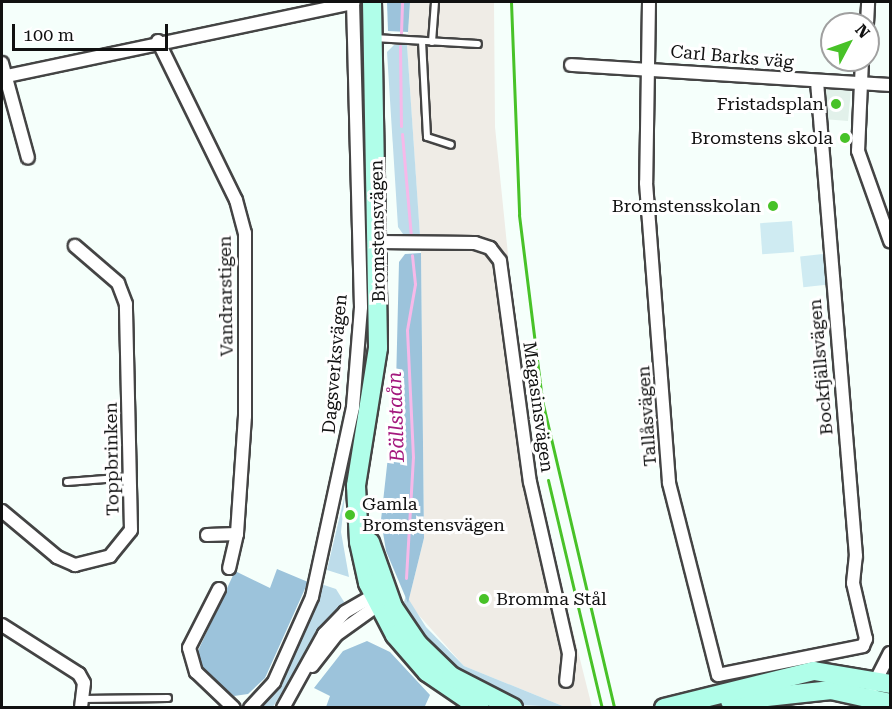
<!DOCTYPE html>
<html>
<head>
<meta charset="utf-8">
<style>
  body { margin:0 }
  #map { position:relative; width:892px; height:709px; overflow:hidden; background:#f5fffb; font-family:"Roboto Serif",serif }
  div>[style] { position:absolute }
  .industrial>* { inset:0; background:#efece6 }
  .green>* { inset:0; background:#bddcea }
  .forest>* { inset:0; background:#9cc3db }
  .pitch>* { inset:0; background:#cfebf2; transform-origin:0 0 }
  .plaza>* { inset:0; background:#e2f1ea }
  .stream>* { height:3px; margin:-1.5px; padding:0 1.5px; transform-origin:1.5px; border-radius:1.5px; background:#f6b9e9 }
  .roads { filter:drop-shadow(2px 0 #444) drop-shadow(-2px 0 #444) drop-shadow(0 2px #444) drop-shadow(0 -2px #444) }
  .lane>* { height:6px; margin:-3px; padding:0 3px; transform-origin:3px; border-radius:3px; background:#fff }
  .street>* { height:12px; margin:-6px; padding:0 6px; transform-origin:6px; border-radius:6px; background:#fff }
  .secondary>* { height:18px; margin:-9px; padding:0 9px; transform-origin:9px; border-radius:9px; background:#b0fee9 }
  .rail>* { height:3px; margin:-1.5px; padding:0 1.5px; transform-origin:1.5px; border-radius:1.5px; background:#48c228 }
  .dots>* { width:16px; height:16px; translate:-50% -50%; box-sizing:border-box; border:3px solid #fff; border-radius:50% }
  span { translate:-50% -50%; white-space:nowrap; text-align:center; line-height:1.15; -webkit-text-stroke:6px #fff; paint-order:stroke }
  .street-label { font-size:18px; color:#111 }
  .poi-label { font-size:18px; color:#111 }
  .right { translate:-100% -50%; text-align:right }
  .left { translate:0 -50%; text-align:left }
  .water-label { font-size:20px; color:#a4197e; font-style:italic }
  .frame { position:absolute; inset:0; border:3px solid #111; pointer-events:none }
  .north { position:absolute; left:820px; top:12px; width:60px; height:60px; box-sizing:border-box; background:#fff; border:2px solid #a0a0a0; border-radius:50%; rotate:49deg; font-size:16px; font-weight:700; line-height:24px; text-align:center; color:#111 }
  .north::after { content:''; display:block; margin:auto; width:21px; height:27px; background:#48c228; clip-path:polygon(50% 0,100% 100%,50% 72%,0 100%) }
  .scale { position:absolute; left:12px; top:24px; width:156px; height:27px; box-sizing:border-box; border:3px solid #111; border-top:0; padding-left:8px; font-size:18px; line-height:21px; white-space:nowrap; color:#111; -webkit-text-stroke:4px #fff; paint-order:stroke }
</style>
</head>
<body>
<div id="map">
  <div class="industrial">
    <i style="clip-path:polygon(410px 2px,494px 2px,495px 127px,523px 402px,537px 488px,592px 707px,565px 707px,464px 666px,408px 603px,424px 538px,421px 253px,407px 45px)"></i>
  </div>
  <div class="green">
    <i style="clip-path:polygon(394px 45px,407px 45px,420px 236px,403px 234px,398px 227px,387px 52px)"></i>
    <i style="clip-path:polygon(345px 494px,341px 532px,349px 577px,327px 570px)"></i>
    <i style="clip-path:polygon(321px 584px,336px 589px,346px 605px,314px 640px,273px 707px,260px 708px,283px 679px)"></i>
    <i style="clip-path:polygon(406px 595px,426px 627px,464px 666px,565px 707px,518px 705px,463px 677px,418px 634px,402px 609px)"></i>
  </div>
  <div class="forest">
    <i style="clip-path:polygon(387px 2px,410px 2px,408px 32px,388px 31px)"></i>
    <i style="clip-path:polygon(421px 253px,424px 538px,408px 603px,386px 551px,381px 520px,396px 384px,399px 262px,405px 254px)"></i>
    <i style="clip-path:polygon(277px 569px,308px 582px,265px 678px,248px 694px,234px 696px,204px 671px,197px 653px,235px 571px,270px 588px)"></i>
    <i style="clip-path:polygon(367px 641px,390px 652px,430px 695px,425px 706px,326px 707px,330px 696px,314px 688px,343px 651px)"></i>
  </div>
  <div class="pitch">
    <i style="left:792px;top:221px;width:31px;height:32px;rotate:86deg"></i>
    <i style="left:823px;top:254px;width:31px;height:23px;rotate:84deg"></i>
  </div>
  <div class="plaza">
    <i style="clip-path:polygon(821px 87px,851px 89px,848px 121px,823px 119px)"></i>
  </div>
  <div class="stream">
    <i style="left:401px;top:33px;width:31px;rotate:-88deg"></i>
    <i style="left:400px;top:46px;width:80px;rotate:89.3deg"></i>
    <i style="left:402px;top:134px;width:102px;rotate:85deg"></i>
    <i style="left:406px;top:578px;width:121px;rotate:-86.7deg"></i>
    <i style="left:413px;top:457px;width:127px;rotate:-92.7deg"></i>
    <i style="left:407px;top:330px;width:47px;rotate:-80.1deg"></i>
    <i style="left:415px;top:284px;width:29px;rotate:-96deg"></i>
  </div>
  <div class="roads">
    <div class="lane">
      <i style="left:374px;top:38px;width:104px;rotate:3.3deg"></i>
      <i style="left:422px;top:41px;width:96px;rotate:87deg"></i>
      <i style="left:427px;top:137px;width:25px;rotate:18deg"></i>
      <i style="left:432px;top:42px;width:40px;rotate:-85.7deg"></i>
      <i style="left:67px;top:482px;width:64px;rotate:-4.5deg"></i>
      <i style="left:82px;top:699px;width:86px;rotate:-0.7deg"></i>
    </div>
    <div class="street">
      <i style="left:649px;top:2px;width:181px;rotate:90.9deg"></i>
      <i style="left:646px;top:183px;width:301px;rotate:85.6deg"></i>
      <i style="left:669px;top:483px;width:198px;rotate:75.7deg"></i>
      <i style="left:718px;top:675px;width:148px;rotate:-11.3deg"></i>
      <i style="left:863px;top:646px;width:8px;rotate:-67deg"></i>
      <i style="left:866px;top:639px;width:57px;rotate:-103.1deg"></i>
      <i style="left:853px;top:583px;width:27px;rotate:-84deg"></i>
      <i style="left:856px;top:556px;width:476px;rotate:-94.7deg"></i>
      <i style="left:867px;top:24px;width:22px;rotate:-87deg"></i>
      <i style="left:158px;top:41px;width:177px;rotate:63.9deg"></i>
      <i style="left:236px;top:200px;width:34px;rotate:75deg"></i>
      <i style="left:245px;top:233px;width:183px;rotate:90deg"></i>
      <i style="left:245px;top:416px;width:118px;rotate:93.9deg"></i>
      <i style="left:237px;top:534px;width:35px;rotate:103deg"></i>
      <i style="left:862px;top:60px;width:91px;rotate:92.5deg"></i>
      <i style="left:858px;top:151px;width:96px;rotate:70.4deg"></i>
      <i style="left:2px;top:63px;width:98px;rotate:74.7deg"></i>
      <i style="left:571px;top:65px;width:320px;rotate:3.6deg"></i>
      <i style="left:2px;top:77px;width:359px;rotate:-11.9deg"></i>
      <i style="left:379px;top:242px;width:96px;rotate:0.6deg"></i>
      <i style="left:475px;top:243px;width:16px;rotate:18deg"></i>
      <i style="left:490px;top:248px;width:16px;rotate:52deg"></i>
      <i style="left:500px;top:261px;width:223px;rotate:82.3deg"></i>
      <i style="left:530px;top:482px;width:176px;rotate:77.2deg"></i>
      <i style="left:569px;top:654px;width:27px;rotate:96deg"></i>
      <i style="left:2px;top:511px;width:72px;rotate:39.9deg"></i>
      <i style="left:57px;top:557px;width:20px;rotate:24deg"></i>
      <i style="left:75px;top:565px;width:36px;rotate:-14deg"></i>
      <i style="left:110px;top:556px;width:33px;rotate:-51deg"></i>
      <i style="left:131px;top:530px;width:226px;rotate:-91.3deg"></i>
      <i style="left:126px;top:304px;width:22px;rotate:-111deg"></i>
      <i style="left:118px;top:283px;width:57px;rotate:-139.3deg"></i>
      <i style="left:207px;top:535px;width:30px;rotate:-2deg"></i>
      <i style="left:219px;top:589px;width:66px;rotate:117deg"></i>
      <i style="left:189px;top:648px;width:25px;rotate:74deg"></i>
      <i style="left:196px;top:672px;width:52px;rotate:43.5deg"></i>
      <i style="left:2px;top:625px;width:91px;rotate:32.5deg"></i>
      <i style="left:79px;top:674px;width:10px;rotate:61deg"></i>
      <i style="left:84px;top:683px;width:25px;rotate:97deg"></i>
      <i style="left:312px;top:666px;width:39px;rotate:-52deg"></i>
      <i style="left:336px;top:635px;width:60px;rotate:-35.5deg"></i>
      <i style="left:873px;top:686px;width:37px;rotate:-63deg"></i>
      <i style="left:250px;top:708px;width:35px;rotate:-47deg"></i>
      <i style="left:274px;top:682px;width:93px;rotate:-65.9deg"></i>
      <i style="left:312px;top:597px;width:194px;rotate:-77.8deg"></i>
      <i style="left:353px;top:407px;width:100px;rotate:-85.4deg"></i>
      <i style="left:361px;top:307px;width:305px;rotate:-91.5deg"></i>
      <i style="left:283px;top:708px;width:85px;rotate:-61deg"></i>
      <i style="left:324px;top:634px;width:30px;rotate:-46deg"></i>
      <i style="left:345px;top:612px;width:39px;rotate:-30deg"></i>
    </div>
    <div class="secondary">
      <i style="left:372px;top:2px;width:346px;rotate:89deg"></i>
      <i style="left:378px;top:348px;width:140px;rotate:99.1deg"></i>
      <i style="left:356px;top:486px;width:56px;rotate:86.9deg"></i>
      <i style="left:359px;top:542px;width:42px;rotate:77.6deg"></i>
      <i style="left:368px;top:583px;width:59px;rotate:62.6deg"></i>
      <i style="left:395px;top:635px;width:49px;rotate:49.1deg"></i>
      <i style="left:427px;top:672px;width:64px;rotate:34.2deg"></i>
      <i style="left:370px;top:542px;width:69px;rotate:70.5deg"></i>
      <i style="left:393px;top:607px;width:45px;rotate:56deg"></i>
      <i style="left:418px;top:644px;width:46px;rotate:44.1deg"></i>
      <i style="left:451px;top:676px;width:70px;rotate:27.3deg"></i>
      <i style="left:730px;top:701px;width:102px;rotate:-6.2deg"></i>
      <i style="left:831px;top:690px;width:60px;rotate:12.4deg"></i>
      <i style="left:664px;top:708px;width:154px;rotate:-13.9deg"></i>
      <i style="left:814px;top:671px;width:77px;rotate:9.7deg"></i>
    </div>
  </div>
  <div class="rail">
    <i style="left:511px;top:2px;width:213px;rotate:87.8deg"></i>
    <i style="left:519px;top:215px;width:186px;rotate:82.9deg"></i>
    <i style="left:542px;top:400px;width:316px;rotate:76.8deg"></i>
    <i style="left:548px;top:480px;width:234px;rotate:76.7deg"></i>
  </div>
  <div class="dots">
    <i style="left:836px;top:104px;background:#48c228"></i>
    <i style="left:845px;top:138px;background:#48c228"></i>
    <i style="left:773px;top:206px;background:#48c228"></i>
    <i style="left:350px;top:515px;background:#48c228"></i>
    <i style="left:484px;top:599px;background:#48c228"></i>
  </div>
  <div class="street-label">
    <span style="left:732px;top:57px;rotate:5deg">Carl Barks väg</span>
    <span style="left:378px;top:231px;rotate:-91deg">Bromstensvägen</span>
    <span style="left:226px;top:296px;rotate:-91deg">Vandrarstigen</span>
    <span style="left:335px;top:364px;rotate:-85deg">Dagsverksvägen</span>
    <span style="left:821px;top:367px;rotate:-95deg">Bockfjällsvägen</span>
    <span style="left:538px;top:407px;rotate:82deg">Magasinsvägen</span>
    <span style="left:647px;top:416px;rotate:-94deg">Tallåsvägen</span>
    <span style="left:112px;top:459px;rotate:-91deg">Toppbrinken</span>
  </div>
  <div class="poi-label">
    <span class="right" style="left:824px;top:104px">Fristadsplan</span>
    <span class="right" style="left:833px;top:138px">Bromstens skola</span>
    <span class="right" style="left:761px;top:206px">Bromstensskolan</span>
    <span class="left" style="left:362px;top:515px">Gamla<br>Bromstensvägen</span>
    <span class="left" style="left:496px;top:599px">Bromma Stål</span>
  </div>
  <div class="water-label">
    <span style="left:396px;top:417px;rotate:-92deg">Bällstaån</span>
  </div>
  <div class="frame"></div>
  <div class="north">N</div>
  <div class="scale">100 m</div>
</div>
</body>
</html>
